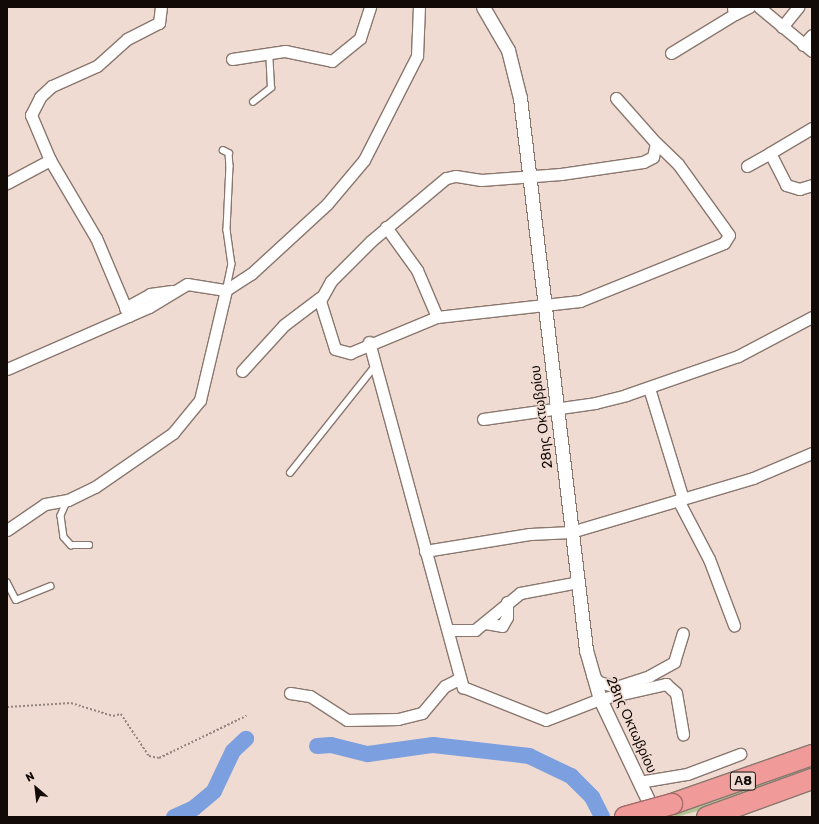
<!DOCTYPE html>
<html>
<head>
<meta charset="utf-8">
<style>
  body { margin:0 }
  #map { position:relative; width:819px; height:824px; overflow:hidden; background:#f0dbd2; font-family:Rubik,sans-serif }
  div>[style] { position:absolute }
  .green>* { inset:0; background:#b5c397 }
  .river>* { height:16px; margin:-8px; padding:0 8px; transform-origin:8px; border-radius:8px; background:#7c9fdf }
  .path>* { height:1.5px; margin-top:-0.75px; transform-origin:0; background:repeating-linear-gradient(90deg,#968680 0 2px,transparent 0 4px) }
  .roads { filter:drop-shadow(1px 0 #89776e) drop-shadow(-1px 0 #89776e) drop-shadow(0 1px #89776e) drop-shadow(0 -1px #89776e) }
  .service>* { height:5.5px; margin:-2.75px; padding:0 2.75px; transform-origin:2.75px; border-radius:2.75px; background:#fff }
  .minor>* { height:11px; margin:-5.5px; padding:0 5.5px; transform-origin:5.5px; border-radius:5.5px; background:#fff }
  .tertiary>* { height:13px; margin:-6.5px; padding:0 6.5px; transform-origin:6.5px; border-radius:6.5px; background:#fff }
  .motorway>* { height:20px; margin:-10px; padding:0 10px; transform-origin:10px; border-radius:10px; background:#f09b99 }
  .bridges { filter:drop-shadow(1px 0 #a26866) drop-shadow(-1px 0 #a26866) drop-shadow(0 1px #a26866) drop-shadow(0 -1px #a26866) }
  .motorway-bridge>* { height:20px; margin:-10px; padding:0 10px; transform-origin:10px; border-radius:10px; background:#f09b99 }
  span { translate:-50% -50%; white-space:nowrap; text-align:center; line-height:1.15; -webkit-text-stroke:3px #f0dbd2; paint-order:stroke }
  .shield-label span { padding:1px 3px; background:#f0dbd2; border:1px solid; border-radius:3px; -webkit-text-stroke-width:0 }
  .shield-label { font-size:13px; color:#110a07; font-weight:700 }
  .street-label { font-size:14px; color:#110a07 }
  .frame { position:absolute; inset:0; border:8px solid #110a07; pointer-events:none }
  .north { position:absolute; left:16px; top:768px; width:40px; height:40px; -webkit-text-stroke:3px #f0dbd2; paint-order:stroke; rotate:332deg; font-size:11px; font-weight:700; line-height:16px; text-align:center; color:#110a07 }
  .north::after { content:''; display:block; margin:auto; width:14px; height:18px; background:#110a07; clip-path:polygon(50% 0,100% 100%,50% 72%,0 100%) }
</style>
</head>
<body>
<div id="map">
  <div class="green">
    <i style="clip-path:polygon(812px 765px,812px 770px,721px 804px,677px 817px,659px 817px)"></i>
  </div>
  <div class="river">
    <i style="left:317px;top:746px;width:14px;rotate:-4deg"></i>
    <i style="left:331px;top:745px;width:38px;rotate:14deg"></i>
    <i style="left:368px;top:754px;width:66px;rotate:-7.9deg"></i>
    <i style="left:433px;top:745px;width:97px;rotate:6.5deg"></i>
    <i style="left:529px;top:756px;width:47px;rotate:25.5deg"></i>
    <i style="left:571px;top:776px;width:30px;rotate:45deg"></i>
    <i style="left:592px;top:797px;width:22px;rotate:63deg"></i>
    <i style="left:174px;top:817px;width:22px;rotate:-24deg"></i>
    <i style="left:194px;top:808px;width:26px;rotate:-40deg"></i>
    <i style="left:214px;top:791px;width:44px;rotate:-64.6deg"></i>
    <i style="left:233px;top:751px;width:18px;rotate:-43deg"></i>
  </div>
  <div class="path">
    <i style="left:7px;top:707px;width:64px;rotate:-3.6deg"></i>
    <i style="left:71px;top:703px;width:44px;rotate:17.2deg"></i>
    <i style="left:113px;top:716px;width:8px;rotate:-14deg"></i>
    <i style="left:121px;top:714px;width:50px;rotate:56.3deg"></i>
    <i style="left:149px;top:756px;width:10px;rotate:11deg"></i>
    <i style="left:159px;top:758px;width:97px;rotate:-25.8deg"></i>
  </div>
  <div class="roads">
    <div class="service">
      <i style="left:253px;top:102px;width:23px;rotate:-38deg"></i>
      <i style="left:271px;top:88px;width:35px;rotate:-93deg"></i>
      <i style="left:223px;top:150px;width:7px;rotate:27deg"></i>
      <i style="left:229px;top:153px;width:13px;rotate:86deg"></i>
      <i style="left:230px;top:166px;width:64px;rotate:92.7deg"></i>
      <i style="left:227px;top:230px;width:34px;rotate:82deg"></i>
      <i style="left:232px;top:264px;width:25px;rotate:102deg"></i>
      <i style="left:290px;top:473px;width:137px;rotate:-51.5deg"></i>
      <i style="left:68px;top:500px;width:17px;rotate:114deg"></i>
      <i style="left:61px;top:516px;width:21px;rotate:82deg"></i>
      <i style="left:64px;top:537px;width:11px;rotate:49deg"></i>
      <i style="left:71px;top:545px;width:18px"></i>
      <i style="left:7px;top:582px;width:20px;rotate:63deg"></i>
      <i style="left:16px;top:600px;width:37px;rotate:-22deg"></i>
    </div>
    <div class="minor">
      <i style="left:759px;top:7px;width:69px;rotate:39.7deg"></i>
      <i style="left:733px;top:9px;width:5px;rotate:68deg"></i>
      <i style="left:735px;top:14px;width:16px;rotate:-27deg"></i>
      <i style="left:782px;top:27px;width:26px;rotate:-51deg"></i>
      <i style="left:803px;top:45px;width:13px;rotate:-48deg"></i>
      <i style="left:671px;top:53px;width:75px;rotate:-31.4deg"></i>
      <i style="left:232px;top:59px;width:54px;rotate:-8.6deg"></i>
      <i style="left:285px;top:51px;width:48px;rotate:12deg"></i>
      <i style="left:332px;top:61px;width:36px;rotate:-39deg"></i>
      <i style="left:360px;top:38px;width:33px;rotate:-72deg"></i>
      <i style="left:616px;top:98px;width:60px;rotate:48.4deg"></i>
      <i style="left:656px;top:143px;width:14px;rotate:102deg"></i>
      <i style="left:653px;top:157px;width:11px;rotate:153deg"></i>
      <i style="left:643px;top:162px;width:83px;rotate:171.7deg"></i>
      <i style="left:561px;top:174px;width:80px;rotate:175.7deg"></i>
      <i style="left:481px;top:180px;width:26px;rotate:-171deg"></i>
      <i style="left:455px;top:176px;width:9px;rotate:167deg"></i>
      <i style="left:446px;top:178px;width:98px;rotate:140deg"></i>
      <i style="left:371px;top:241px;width:57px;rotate:135deg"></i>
      <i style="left:331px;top:281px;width:23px;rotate:119deg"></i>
      <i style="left:320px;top:301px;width:50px;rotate:72.6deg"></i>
      <i style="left:335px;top:349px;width:16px;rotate:15deg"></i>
      <i style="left:350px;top:353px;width:94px;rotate:-22.5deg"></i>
      <i style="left:437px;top:317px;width:144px;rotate:-6.4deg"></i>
      <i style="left:580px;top:301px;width:155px;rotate:-21.9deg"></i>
      <i style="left:724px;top:243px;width:9px;rotate:-58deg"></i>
      <i style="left:729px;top:235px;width:9px;rotate:-126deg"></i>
      <i style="left:724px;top:228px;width:79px;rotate:-125.7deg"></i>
      <i style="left:678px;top:164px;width:30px;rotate:-136deg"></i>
      <i style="left:812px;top:128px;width:49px;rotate:149.2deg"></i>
      <i style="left:770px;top:153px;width:36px;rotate:63deg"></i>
      <i style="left:786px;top:185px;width:14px;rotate:17deg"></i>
      <i style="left:799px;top:189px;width:14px;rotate:-17deg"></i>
      <i style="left:747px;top:166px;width:26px;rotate:-29deg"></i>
      <i style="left:7px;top:183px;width:49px;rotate:-28.1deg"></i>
      <i style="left:386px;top:227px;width:53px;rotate:54.2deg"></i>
      <i style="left:417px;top:270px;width:51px;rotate:66.9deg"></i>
      <i style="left:125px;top:308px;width:29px;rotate:-29deg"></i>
      <i style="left:150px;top:294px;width:22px;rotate:-8deg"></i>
      <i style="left:129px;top:316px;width:85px;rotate:-112.9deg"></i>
      <i style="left:96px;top:238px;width:91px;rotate:-120.5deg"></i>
      <i style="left:50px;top:160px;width:49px;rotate:-112.9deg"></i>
      <i style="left:31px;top:115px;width:20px;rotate:-63deg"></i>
      <i style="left:40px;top:97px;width:16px;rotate:-43deg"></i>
      <i style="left:52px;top:86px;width:49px;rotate:-24deg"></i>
      <i style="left:97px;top:66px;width:40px;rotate:-42deg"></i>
      <i style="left:127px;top:39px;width:36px;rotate:-27deg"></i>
      <i style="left:159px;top:23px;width:16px;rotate:-83deg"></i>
      <i style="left:369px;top:342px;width:358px;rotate:74.8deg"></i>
      <i style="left:463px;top:687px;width:89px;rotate:21.7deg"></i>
      <i style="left:546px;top:720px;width:58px;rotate:-21.3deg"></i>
      <i style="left:600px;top:699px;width:68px;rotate:-12.8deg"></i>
      <i style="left:666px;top:684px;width:13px;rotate:42deg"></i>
      <i style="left:676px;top:693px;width:42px;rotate:80.3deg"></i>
      <i style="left:7px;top:369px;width:155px;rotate:-23.6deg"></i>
      <i style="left:149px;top:307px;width:44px;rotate:-31.2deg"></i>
      <i style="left:187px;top:284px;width:39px;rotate:9deg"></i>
      <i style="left:226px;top:290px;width:30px;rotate:-33deg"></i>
      <i style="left:251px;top:274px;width:103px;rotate:-42.6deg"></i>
      <i style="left:327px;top:204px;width:57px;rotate:-49.9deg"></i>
      <i style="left:364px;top:160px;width:117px;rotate:-63deg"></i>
      <i style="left:417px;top:56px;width:49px;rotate:-87.7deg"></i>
      <i style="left:242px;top:371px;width:62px;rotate:-47.6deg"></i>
      <i style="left:284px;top:325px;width:46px;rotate:-37.1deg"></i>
      <i style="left:649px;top:388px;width:116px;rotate:73deg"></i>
      <i style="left:483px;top:419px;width:113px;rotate:-8.1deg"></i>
      <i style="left:595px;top:403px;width:32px;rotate:-14deg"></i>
      <i style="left:626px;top:395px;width:119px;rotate:-19.2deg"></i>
      <i style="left:738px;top:356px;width:84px;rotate:-27.8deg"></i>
      <i style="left:678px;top:500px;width:67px;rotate:62.3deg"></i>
      <i style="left:709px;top:559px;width:71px;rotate:69.3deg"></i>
      <i style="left:7px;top:530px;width:46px;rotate:-34.4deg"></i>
      <i style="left:45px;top:504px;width:23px;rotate:-10deg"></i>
      <i style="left:68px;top:500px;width:30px;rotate:-26deg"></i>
      <i style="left:95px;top:487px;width:95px;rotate:-34.7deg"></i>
      <i style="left:173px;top:433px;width:43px;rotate:-50.7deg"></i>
      <i style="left:200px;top:400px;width:113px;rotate:-76.7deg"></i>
      <i style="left:425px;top:551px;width:106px;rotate:-9.2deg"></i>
      <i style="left:530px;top:534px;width:41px;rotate:-2.8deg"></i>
      <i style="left:571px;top:532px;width:190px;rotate:-16.5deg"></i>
      <i style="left:753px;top:478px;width:64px;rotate:-23deg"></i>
      <i style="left:485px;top:623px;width:17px;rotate:10deg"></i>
      <i style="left:502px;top:626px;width:10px;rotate:-61deg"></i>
      <i style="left:507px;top:617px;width:15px;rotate:-90deg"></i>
      <i style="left:448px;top:630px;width:27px"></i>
      <i style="left:475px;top:630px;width:58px;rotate:-39.4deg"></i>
      <i style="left:520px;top:593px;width:59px;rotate:-10.7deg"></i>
      <i style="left:592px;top:675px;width:10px;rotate:45deg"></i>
      <i style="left:599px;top:682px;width:18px;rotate:16deg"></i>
      <i style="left:616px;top:687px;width:35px;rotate:-18deg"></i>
      <i style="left:649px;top:676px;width:29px;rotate:-29deg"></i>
      <i style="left:674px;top:662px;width:30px;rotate:-73deg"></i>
      <i style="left:290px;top:693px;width:20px;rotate:9deg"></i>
      <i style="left:310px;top:696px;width:44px;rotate:33deg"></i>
      <i style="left:347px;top:720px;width:51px;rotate:-1.1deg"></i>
      <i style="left:398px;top:719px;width:25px;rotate:-14deg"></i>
      <i style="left:422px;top:713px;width:35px;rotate:-50deg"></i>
      <i style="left:445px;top:686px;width:16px;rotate:-27deg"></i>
      <i style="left:639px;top:782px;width:49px;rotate:-9.5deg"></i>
      <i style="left:687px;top:774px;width:57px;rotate:-20.7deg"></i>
    </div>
    <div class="tertiary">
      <i style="left:483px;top:7px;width:50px;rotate:59.8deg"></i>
      <i style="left:508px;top:50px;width:49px;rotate:76deg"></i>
      <i style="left:520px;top:98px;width:556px;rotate:83.18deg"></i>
      <i style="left:586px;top:650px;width:51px;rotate:74.1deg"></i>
      <i style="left:600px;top:699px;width:128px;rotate:64.6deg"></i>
    </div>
    <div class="motorway">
      <i style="left:672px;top:804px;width:148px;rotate:-19.3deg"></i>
      <i style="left:707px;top:817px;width:112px;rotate:-19.9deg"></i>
    </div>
  </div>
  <div class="bridges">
    <div class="motorway-bridge">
      <i style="left:625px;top:817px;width:49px;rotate:-15.5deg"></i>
    </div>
  </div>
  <div class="shield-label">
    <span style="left:743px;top:781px">Α8</span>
  </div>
  <div class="street-label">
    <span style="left:542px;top:417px;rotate:-97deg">28ης Οκτωβρίου</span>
    <span style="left:631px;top:725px;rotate:66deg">28ης Οκτωβρίου</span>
  </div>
  <div class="frame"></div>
  <div class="north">N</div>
</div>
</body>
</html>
